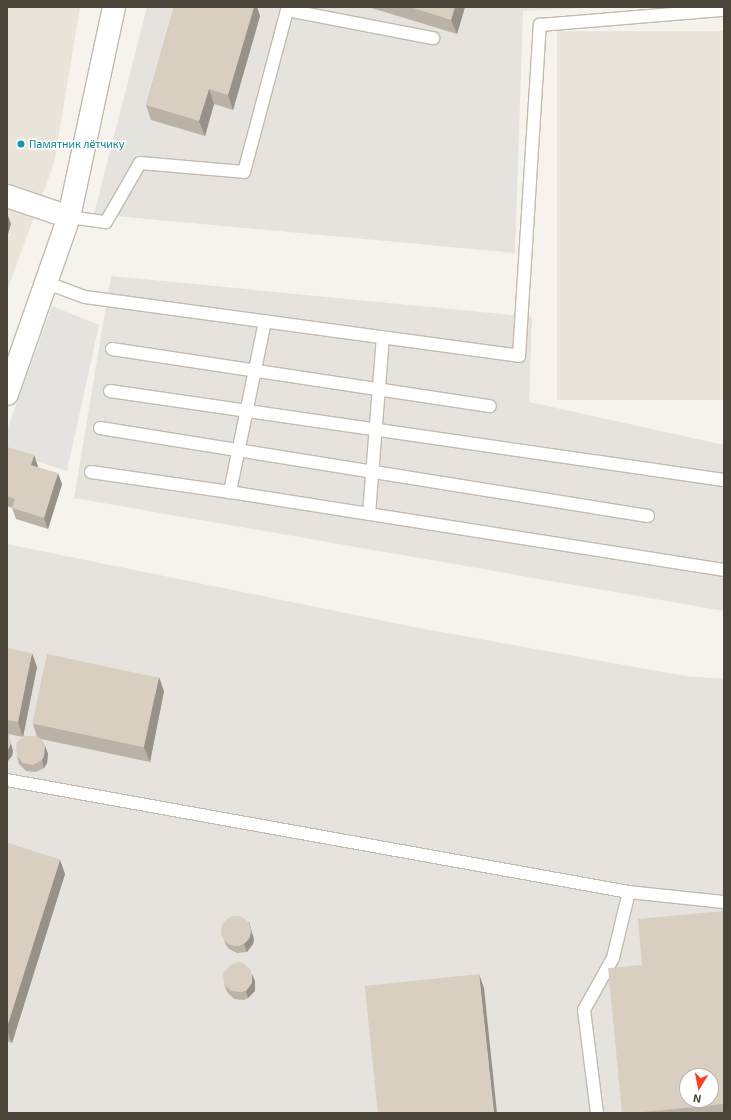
<!DOCTYPE html>
<html>
<head>
<meta charset="utf-8">
<style>
  body { margin:0 }
  #map { position:relative; width:731px; height:1120px; overflow:hidden; background:#f6f3ec; font-family:"Exo 2",sans-serif }
  div>[style] { position:absolute }
  .residential>* { inset:0; background:#eae5da; transform-origin:0 0 }
  .industrial>* { inset:0; background:#e6e2dd }
  .parking>* { inset:0; background:#e5e3e0 }
  .roads { filter:drop-shadow(1px 0 #c2bbae) drop-shadow(-1px 0 #c2bbae) drop-shadow(0 1px #c2bbae) drop-shadow(0 -1px #c2bbae) }
  .service>* { height:12px; margin:-6px; padding:0 6px; transform-origin:6px; border-radius:6px; background:#fff }
  .minor>* { height:22px; margin:-11px; padding:0 11px; transform-origin:11px; border-radius:11px; background:#fff }
  .wall>* { inset:0; background:#bab2a6 }
  .shaded-wall>* { inset:0; background:#979187 }
  .building>* { inset:0; background:#d8cfc1; transform-origin:0 0 }
  .round { border-radius:50% }
  .dots>* { width:11px; height:11px; translate:-50% -50%; box-sizing:border-box; border:2px solid #fff; border-radius:50% }
  span { translate:-50% -50%; white-space:nowrap; text-align:center; line-height:1.15; -webkit-text-stroke:3px #fff; paint-order:stroke }
  .culture-label { font-size:11px; color:#0d838f }
  .left { translate:0 -50%; text-align:left }
  .frame { position:absolute; inset:0; border:8px solid #4b4439; pointer-events:none }
  .north { position:absolute; left:679px; top:1068px; width:40px; height:40px; box-sizing:border-box; background:#fff; border:1px solid #b7b4b0; border-radius:50%; rotate:190deg; font-size:11px; font-weight:700; line-height:16px; text-align:center; color:#4b4439 }
  .north::after { content:''; display:block; margin:auto; width:14px; height:18px; background:#fc3f1d; clip-path:polygon(50% 0,100% 100%,50% 72%,0 100%) }
</style>
</head>
<body>
<div id="map">
  <div class="residential">
    <i style="clip-path:polygon(7px 7px,80px 7px,54px 163px,7px 291px)"></i>
    <i style="clip-path:polygon(511px 7px,604px 7px,523px 11px)"></i>
    <i style="left:724px;top:31px;width:369px;height:167px;rotate:90deg"></i>
  </div>
  <div class="industrial">
    <i style="clip-path:polygon(147px 7px,511px 7px,523px 11px,515px 253px,94px 214px)"></i>
    <i style="clip-path:polygon(111px 276px,532px 317px,529px 402px,724px 445px,724px 611px,74px 498px)"></i>
    <i style="clip-path:polygon(evenodd,7px 544px,419px 628px,685px 676px,724px 679px,724px 1113px,7px 1113px,7px 544px,687px 1076px,711px 1076px,711px 1100px,687px 1100px,687px 1076px)"></i>
  </div>
  <div class="parking">
    <i style="clip-path:polygon(52px 306px,99px 325px,67px 471px,7px 452px,7px 430px)"></i>
  </div>
  <div class="roads">
    <div class="service">
      <i style="left:69px;top:217px;width:37px;rotate:8deg"></i>
      <i style="left:106px;top:222px;width:68px;rotate:-60deg"></i>
      <i style="left:140px;top:163px;width:104px;rotate:4.9deg"></i>
      <i style="left:244px;top:172px;width:168px;rotate:-75.1deg"></i>
      <i style="left:287px;top:10px;width:149px;rotate:10.9deg"></i>
      <i style="left:47px;top:283px;width:40px;rotate:20.2deg"></i>
      <i style="left:85px;top:297px;width:438px;rotate:7.7deg"></i>
      <i style="left:519px;top:356px;width:332px;rotate:-86.4deg"></i>
      <i style="left:540px;top:25px;width:185px;rotate:-4.7deg"></i>
      <i style="left:265px;top:321px;width:175px;rotate:101.6deg"></i>
      <i style="left:230px;top:492px;width:500px;rotate:8.97deg"></i>
      <i style="left:112px;top:349px;width:382px;rotate:8.6deg"></i>
      <i style="left:110px;top:391px;width:620px;rotate:8.25deg"></i>
      <i style="left:100px;top:428px;width:555px;rotate:9.12deg"></i>
      <i style="left:91px;top:472px;width:140px;rotate:8.2deg"></i>
      <i style="left:369px;top:514px;width:177px;rotate:-85.5deg"></i>
      <i style="left:7px;top:780px;width:632px;rotate:10.21deg"></i>
      <i style="left:629px;top:892px;width:96px;rotate:6deg"></i>
      <i style="left:597px;top:1113px;width:104px;rotate:-97.2deg"></i>
      <i style="left:584px;top:1010px;width:60px;rotate:-60.9deg"></i>
      <i style="left:613px;top:958px;width:68px;rotate:-76.4deg"></i>
    </div>
    <div class="minor">
      <i style="left:7px;top:196px;width:65px;rotate:18.7deg"></i>
      <i style="left:7px;top:394px;width:188px;rotate:-70.7deg"></i>
      <i style="left:69px;top:217px;width:215px;rotate:-77.9deg"></i>
    </div>
  </div>
  <div class="wall">
    <i style="clip-path:polygon(174px 7px,257px 7px,260px 16px,233px 110px,214px 104px,205px 136px,151px 120px,146px 105px)"></i>
    <i style="clip-path:polygon(368px 7px,465px 7px,457px 34px)"></i>
    <i style="clip-path:polygon(7px 447px,38px 466px,37px 467px,62px 484px,48px 529px,16px 519px,12px 508px,7px 506px)"></i>
    <i style="clip-path:polygon(7px 648px,37px 667px,23px 737px,8px 734px,13px 751px,12px 756px,7px 762px)"></i>
    <i style="clip-path:polygon(164px 691px,150px 762px,41px 739px,45px 746px,48px 754px,47px 763px,44px 768px,36px 772px,26px 771px,19px 764px,17px 756px,37px 737px,33px 724px)"></i>
    <i style="clip-path:polygon(7px 843px,60px 860px,65px 874px,12px 1043px,7px 1041px)"></i>
    <i style="clip-path:polygon(724px 911px,724px 1113px,622px 1113px,642px 965px)"></i>
    <i style="clip-path:polygon(249px 922px,254px 940px,253px 944px,247px 952px,237px 953px,229px 949px,226px 945px,223px 937px)"></i>
    <i style="clip-path:polygon(255px 981px,255px 991px,248px 998px,244px 1000px,234px 999px,227px 992px,224px 984px)"></i>
  </div>
  <div class="shaded-wall">
    <i style="clip-path:polygon(254px 7px,257px 7px,260px 16px,233px 110px,228px 95px)"></i>
    <i style="clip-path:polygon(455px 7px,465px 7px,457px 34px,451px 20px)"></i>
    <i style="clip-path:polygon(209px 89px,214px 104px,205px 136px,199px 121px)"></i>
    <i style="clip-path:polygon(7px 213px,11px 224px,7px 238px)"></i>
    <i style="clip-path:polygon(34px 455px,38px 466px,35px 476px,31px 465px)"></i>
    <i style="clip-path:polygon(58px 473px,62px 484px,48px 529px,44px 518px)"></i>
    <i style="clip-path:polygon(32px 653px,37px 667px,23px 737px,18px 722px)"></i>
    <i style="clip-path:polygon(159px 677px,164px 691px,150px 762px,144px 747px)"></i>
    <i style="clip-path:polygon(8px 734px,13px 751px,12px 756px,7px 762px)"></i>
    <i style="clip-path:polygon(45px 746px,48px 754px,47px 763px,44px 768px,42px 760px)"></i>
    <i style="clip-path:polygon(60px 860px,65px 874px,12px 1043px,7px 1030px,7px 1027px)"></i>
    <i style="clip-path:polygon(249px 922px,254px 940px,253px 944px,247px 952px,244px 944px)"></i>
    <i style="clip-path:polygon(252px 974px,255px 981px,255px 991px,248px 998px,246px 991px)"></i>
    <i style="clip-path:polygon(479px 974px,484px 988px,497px 1113px,494px 1113px)"></i>
  </div>
  <div class="building">
    <i style="clip-path:polygon(174px 7px,254px 7px,228px 95px,209px 89px,199px 121px,146px 105px)"></i>
    <i style="clip-path:polygon(410px 7px,455px 7px,451px 20px)"></i>
    <i style="clip-path:polygon(7px 447px,34px 455px,31px 465px,58px 473px,44px 518px,12px 508px,15px 499px,7px 496px)"></i>
    <i style="clip-path:polygon(7px 648px,32px 653px,18px 722px,7px 720px)"></i>
    <i style="left:47px;top:654px;width:114px;height:71px;rotate:12deg"></i>
    <i style="clip-path:polygon(7px 733px,8px 734px,11px 743px,9px 748px,7px 751px)"></i>
    <i style="clip-path:polygon(25px 736px,35px 736px,40px 738px,45px 746px,44px 756px,42px 760px,33px 765px,23px 763px,17px 756px,16px 746px,17px 742px)"></i>
    <i style="clip-path:polygon(7px 843px,60px 860px,7px 1027px)"></i>
    <i style="clip-path:polygon(evenodd,724px 911px,724px 1104px,633px 1113px,622px 1113px,608px 968px,642px 965px,638px 919px,724px 911px,687px 1076px,711px 1076px,711px 1100px,687px 1100px,687px 1076px)"></i>
    <i class="round" style="left:221px;top:916px;width:30px;height:30px"></i>
    <i style="clip-path:polygon(238px 962px,243px 963px,250px 969px,252px 974px,252px 983px,246px 991px,241px 992px,231px 991px,224px 984px,223px 974px,229px 966px)"></i>
    <i style="left:479px;top:974px;width:140px;height:115px;rotate:84deg"></i>
  </div>
  <div class="dots">
    <i style="left:21px;top:144px;background:#0f9aa8"></i>
  </div>
  <div class="culture-label">
    <span class="left" style="left:29px;top:144px">Памятник лётчику</span>
  </div>
  <div class="frame"></div>
  <div class="north">N</div>
</div>
</body>
</html>
